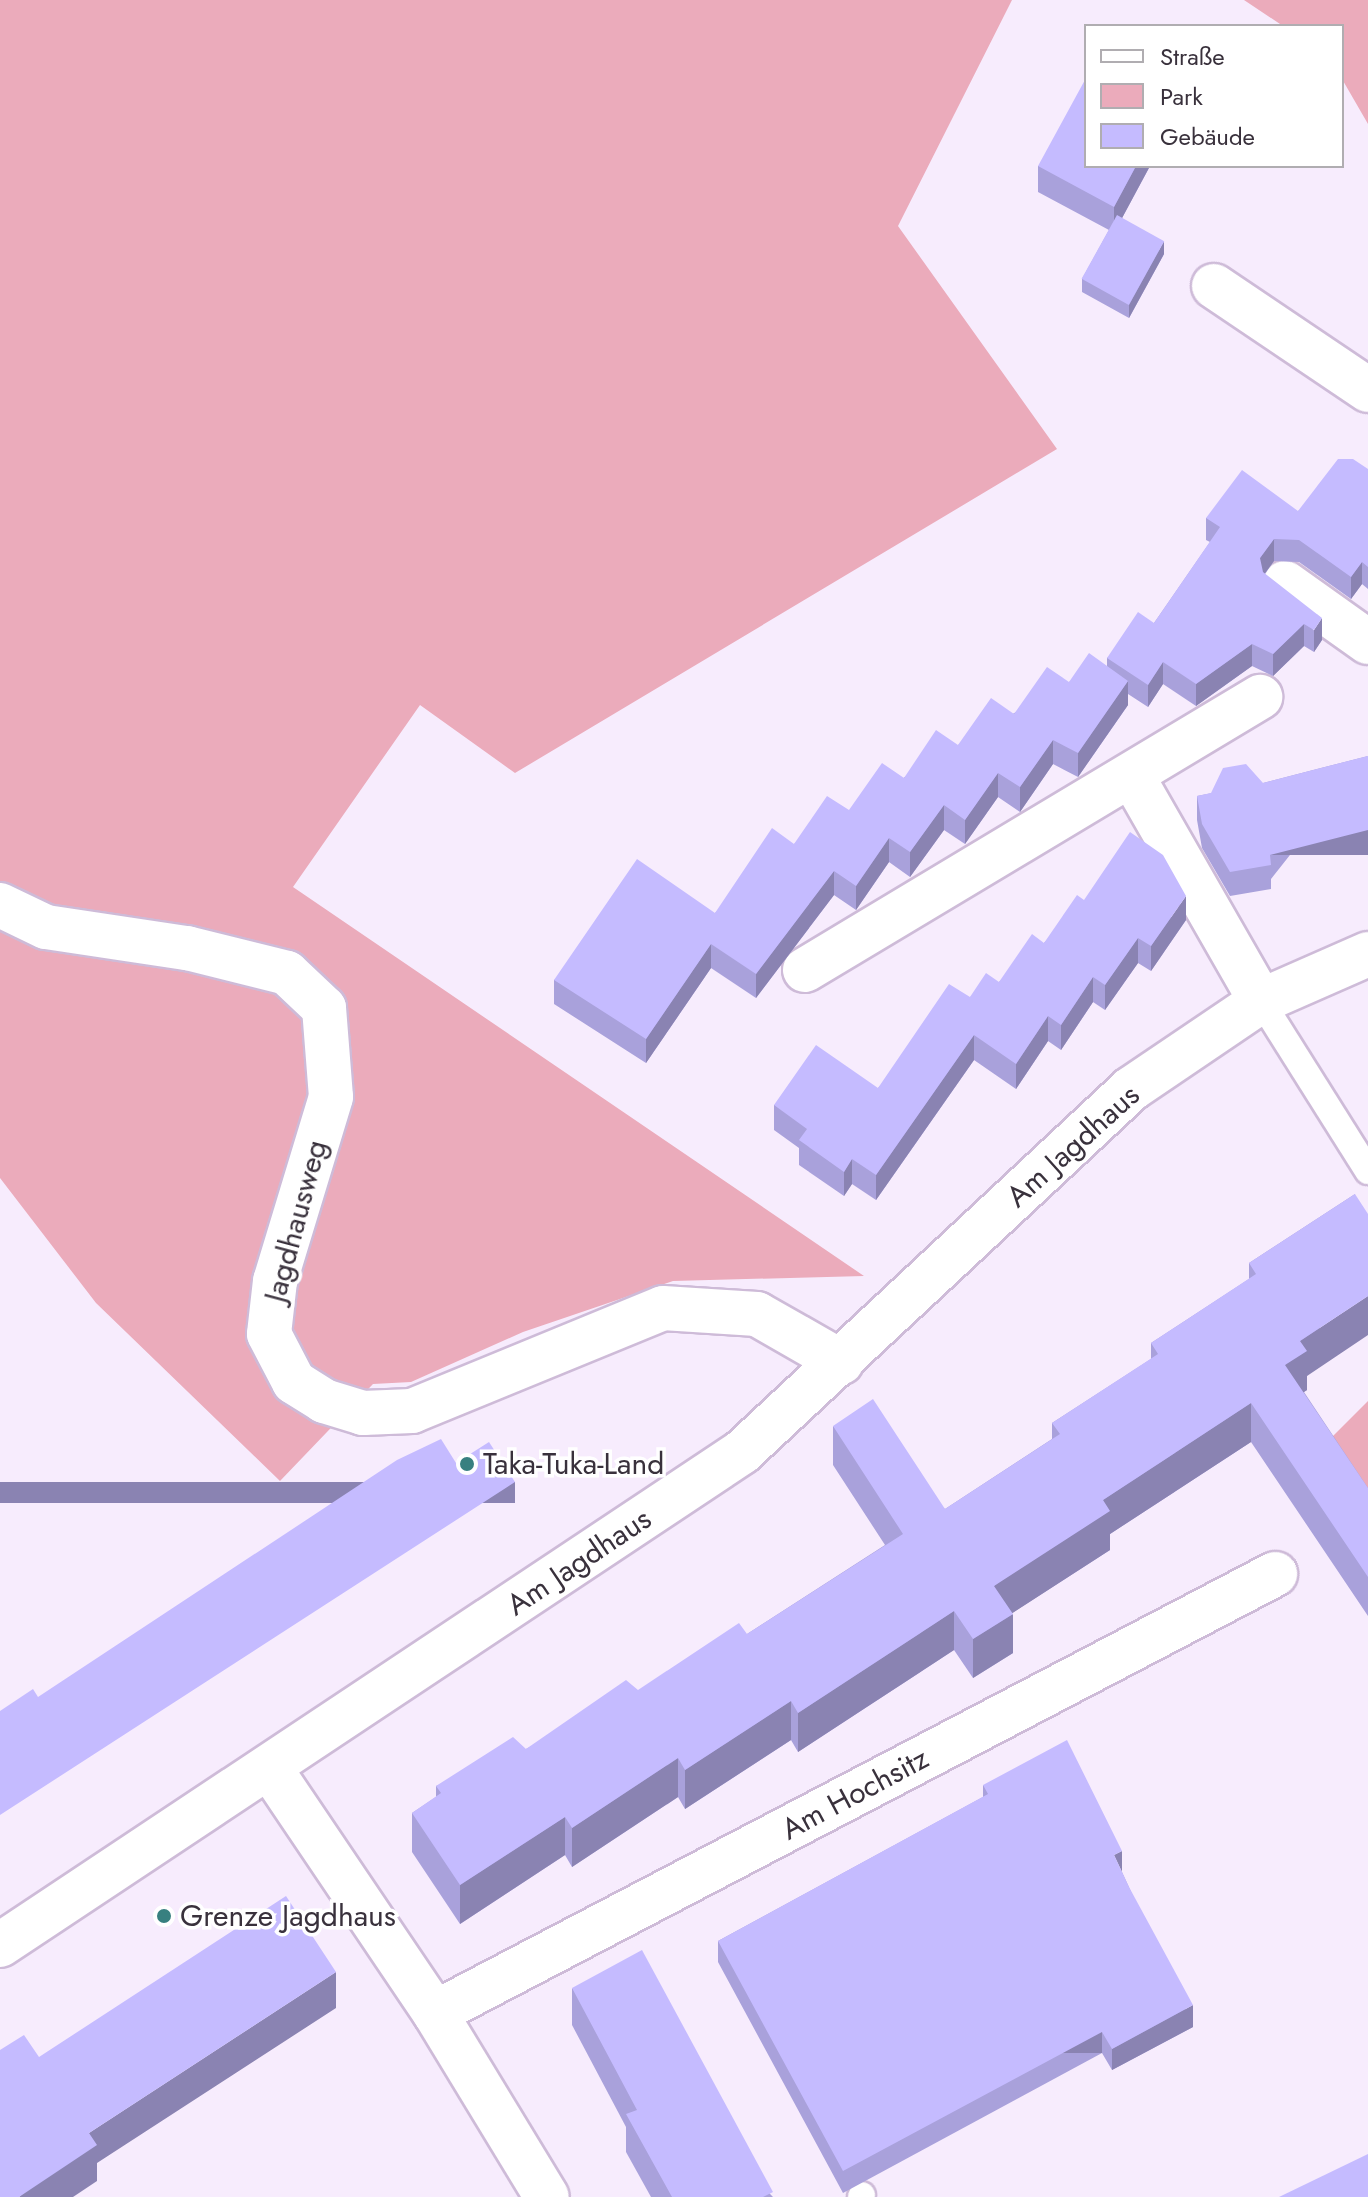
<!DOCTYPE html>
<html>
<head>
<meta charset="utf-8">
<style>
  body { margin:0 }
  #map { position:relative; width:1368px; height:2197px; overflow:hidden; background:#f7ecfd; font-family:Jost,sans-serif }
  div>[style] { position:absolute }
  .green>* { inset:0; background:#ebabbb }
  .roads { filter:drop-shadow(2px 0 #cebbd8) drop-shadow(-2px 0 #cebbd8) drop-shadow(0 2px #cebbd8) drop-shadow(0 -2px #cebbd8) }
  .lane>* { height:26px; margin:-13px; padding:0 13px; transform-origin:13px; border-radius:13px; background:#fff }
  .street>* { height:44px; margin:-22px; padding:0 22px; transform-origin:22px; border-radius:22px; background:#fff }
  .wall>* { inset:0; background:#a9a1db }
  .shaded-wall>* { inset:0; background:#8a83b2; transform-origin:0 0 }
  .building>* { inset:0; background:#c5bbff; transform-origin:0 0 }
  .dots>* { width:22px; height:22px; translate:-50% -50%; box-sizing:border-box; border:4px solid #fff; border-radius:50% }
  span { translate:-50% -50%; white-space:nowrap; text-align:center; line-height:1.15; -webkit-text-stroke:7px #fff; paint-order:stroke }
  .street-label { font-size:30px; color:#39313c }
  .poi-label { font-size:30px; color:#39313c }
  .left { translate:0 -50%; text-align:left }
  .legend { position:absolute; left:1084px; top:24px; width:260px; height:144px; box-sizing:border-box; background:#fff; border:2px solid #b0adb1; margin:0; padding:10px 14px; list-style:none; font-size:24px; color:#39313c }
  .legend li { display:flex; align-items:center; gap:16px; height:40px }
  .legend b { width:40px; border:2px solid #b0adb1 }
</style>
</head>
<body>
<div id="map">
  <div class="green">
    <i style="clip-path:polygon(0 0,1012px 0,898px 226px,1057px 449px,515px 773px,420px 705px,293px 887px,864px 1276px,673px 1281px,523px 1332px,411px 1382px,373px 1384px,280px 1481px,96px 1303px,0 1178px)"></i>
    <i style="clip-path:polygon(1244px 0,1368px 0,1368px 124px,1342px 79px,1342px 26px,1283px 26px)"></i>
    <i style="clip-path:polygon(1368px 1401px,1368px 1528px,1317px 1452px)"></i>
  </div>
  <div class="roads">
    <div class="lane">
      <i style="left:1261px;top:1001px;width:201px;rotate:57.8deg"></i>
      <i style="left:861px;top:2197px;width:2px;rotate:-63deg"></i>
    </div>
    <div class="street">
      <i style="left:1214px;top:286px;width:186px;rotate:34deg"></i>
      <i style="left:1285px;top:583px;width:102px;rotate:35.4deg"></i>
      <i style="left:1132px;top:776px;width:259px;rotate:60.2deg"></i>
      <i style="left:0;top:905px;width:51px;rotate:25.6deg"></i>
      <i style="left:46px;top:927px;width:143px;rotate:8.5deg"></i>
      <i style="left:187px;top:948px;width:103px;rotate:14deg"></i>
      <i style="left:287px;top:973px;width:51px;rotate:43.4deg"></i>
      <i style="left:324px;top:1008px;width:89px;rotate:85.5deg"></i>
      <i style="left:331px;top:1097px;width:192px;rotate:106.9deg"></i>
      <i style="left:275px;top:1281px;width:53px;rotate:96.5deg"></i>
      <i style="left:269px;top:1334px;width:54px;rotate:62.5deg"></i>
      <i style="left:294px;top:1382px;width:36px;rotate:32deg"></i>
      <i style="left:324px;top:1401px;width:41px;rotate:17.1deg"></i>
      <i style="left:363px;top:1413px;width:49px;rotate:-2.3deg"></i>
      <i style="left:412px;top:1411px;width:271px;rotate:-22.3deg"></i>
      <i style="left:663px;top:1308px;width:94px;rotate:3.7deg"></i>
      <i style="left:757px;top:1314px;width:97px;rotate:29.7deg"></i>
      <i style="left:805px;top:970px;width:531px;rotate:-30.96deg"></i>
      <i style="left:271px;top:1770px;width:293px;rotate:56deg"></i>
      <i style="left:435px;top:2013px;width:215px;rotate:58.7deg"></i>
      <i style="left:0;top:1945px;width:891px;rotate:-33.6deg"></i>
      <i style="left:742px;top:1452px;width:532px;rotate:-43.02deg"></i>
      <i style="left:1131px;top:1089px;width:157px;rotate:-34.1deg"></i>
      <i style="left:1261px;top:1001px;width:117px;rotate:-23.7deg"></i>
      <i style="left:435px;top:2013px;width:948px;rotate:-27.59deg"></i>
    </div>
  </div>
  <div class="wall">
    <i style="clip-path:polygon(1038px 166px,1150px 166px,1122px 218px,1164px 254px,1129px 318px,1082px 292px,1082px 279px,1109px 230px,1038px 192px)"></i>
    <i style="clip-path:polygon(1368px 469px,1368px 589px,1362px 584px,1351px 599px,1299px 562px,1274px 561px,1265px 574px,1322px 640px,1314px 652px,1304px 646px,1273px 676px,1252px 666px,1196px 706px,1163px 684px,1148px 707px,1128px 694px,1128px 705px,1078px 777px,1053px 764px,1020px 812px,998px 797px,965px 844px,944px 830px,910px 877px,889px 862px,856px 910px,834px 895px,756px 998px,711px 968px,646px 1063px,554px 1004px,554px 980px,715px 913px,794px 844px,958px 745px,1069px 682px,1107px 666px,1107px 658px,1154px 623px,1210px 542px,1206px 540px,1206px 518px,1298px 511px)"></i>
    <i style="clip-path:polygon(1368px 756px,1271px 879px,1271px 889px,1230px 896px,1202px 848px,1197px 820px,1197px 796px,1263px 783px)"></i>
    <i style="clip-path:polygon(1084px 900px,1186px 920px,1151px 971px,1138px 963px,1105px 1010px,1093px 1002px,1061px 1050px,1048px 1041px,1016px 1089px,974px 1060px,876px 1200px,852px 1184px,844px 1196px,799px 1165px,799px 1148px,774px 1130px,774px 1105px,878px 1088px,970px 997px,999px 982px,1044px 943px)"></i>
    <i style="clip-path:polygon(1355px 1194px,1307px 1376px,1307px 1390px,1304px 1392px,1368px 1488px,1368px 1616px,1251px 1442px,1110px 1534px,1110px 1550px,1012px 1613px,1013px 1653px,973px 1678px,954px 1650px,798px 1752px,791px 1740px,685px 1809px,678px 1797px,572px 1867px,565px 1855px,460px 1924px,412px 1852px,412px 1813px,436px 1797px,436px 1786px,526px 1749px,747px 1634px,885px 1545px,833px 1465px,833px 1426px,945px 1509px,1052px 1439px,1052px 1423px,1151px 1359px,1151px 1343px,1249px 1279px,1249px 1263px)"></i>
    <i style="clip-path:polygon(983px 1785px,1122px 1872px,1193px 2027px,1112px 2070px,1102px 2053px,843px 2193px,718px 1962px,718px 1941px,983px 1797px)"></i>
    <i style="clip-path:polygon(572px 1988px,773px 2197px,651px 2197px,626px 2152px,626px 2127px,572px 2025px)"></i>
  </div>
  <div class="shaded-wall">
    <i style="clip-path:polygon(1136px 166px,1150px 166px,1114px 233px,1114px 207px)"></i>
    <i style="clip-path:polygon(1164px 241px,1164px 254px,1129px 318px,1129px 305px)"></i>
    <i style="clip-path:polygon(1274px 539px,1274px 561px,1260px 580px,1260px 558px)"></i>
    <i style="clip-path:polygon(1362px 562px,1362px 584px,1351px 599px,1351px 577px)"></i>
    <i style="clip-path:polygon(1322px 618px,1322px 640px,1314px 652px,1314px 630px)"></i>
    <i style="clip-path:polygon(1304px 624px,1304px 646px,1273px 676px,1273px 654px)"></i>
    <i style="clip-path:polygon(1252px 644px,1252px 666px,1196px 706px,1196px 684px)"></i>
    <i style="clip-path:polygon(1163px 662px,1163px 684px,1148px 707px,1148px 685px)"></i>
    <i style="clip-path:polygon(1128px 681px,1128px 705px,1078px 777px,1078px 753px)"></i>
    <i style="clip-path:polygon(1053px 740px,1053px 764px,1020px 812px,1020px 787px)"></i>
    <i style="clip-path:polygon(998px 773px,998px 797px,965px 844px,965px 820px)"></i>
    <i style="clip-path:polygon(944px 805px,944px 830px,910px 877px,910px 852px)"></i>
    <i style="left:1368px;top:830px;width:25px;height:101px;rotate:90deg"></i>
    <i style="clip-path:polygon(889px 838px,889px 862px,856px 910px,856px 886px)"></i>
    <i style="clip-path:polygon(834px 871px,834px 895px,756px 998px,756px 974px)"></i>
    <i style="clip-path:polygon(1186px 896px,1186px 920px,1151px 971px,1151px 946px)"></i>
    <i style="clip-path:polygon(1138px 938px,1138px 963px,1105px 1010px,1105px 985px)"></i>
    <i style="clip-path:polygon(711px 944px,711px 968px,646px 1063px,646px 1039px)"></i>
    <i style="clip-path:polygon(1093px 977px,1093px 1002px,1061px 1050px,1061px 1025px)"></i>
    <i style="clip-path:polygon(1048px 1016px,1048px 1041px,1016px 1089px,1016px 1064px)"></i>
    <i style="clip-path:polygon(974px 1035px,974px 1060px,876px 1200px,876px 1175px)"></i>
    <i style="clip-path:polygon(852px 1159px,852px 1184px,844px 1196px,844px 1172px)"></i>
    <i style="clip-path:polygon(1368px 1296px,1368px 1335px,1307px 1376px,1307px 1390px,1285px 1404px,1285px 1365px,1300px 1341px)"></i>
    <i style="clip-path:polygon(1251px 1403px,1251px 1442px,1110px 1534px,1110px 1550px,994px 1625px,994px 1586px,1103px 1500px)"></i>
    <i style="left:515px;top:1482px;width:21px;height:613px;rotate:90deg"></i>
    <i style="clip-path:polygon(954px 1611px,954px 1650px,798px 1752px,798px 1713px)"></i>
    <i style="clip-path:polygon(1013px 1614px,1013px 1653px,973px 1678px,973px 1639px)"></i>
    <i style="clip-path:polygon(791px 1701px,791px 1740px,685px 1809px,685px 1770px)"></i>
    <i style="clip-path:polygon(678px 1758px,678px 1797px,572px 1867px,572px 1828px)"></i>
    <i style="clip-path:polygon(565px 1817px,565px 1855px,460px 1924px,460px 1885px)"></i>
    <i style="clip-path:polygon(1122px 1851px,1122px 1872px,1114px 1855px)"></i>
    <i style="clip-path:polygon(336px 1972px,336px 2008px,97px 2163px,97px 2181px,73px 2197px,19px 2197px,89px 2133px)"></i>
    <i style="clip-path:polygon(1193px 2005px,1193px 2027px,1112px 2070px,1112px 2049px)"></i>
    <i style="left:1102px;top:2032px;width:21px;height:294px;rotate:90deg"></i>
  </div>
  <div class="building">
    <i style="clip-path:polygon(1086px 78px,1086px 166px,1136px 166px,1114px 207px,1038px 166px)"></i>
    <i style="left:1117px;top:215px;width:54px;height:73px;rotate:29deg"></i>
    <i style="clip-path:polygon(1338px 459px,1353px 459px,1368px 469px,1368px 567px,1362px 562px,1351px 577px,1299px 540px,1274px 539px,1260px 558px,1263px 572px,1322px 618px,1314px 630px,1304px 624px,1273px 654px,1252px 644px,1196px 684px,1163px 662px,1148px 685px,1107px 658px,1138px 612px,1154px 623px,1220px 527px,1206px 518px,1242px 470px,1298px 511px)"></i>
    <i style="clip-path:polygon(1089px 653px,1128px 681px,1078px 753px,1053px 740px,1020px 787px,998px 773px,965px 820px,944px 805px,910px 852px,889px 838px,856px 886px,834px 871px,756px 974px,711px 944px,646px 1039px,554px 980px,637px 859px,715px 913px,772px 828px,794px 844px,827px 796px,849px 810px,882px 763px,904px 778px,936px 730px,958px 745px,991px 698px,1014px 714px,1047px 667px,1069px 682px)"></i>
    <i style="clip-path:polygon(1368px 756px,1368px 830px,1270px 855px,1271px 865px,1230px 872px,1202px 824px,1197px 796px,1211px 793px,1223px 768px,1246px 764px,1263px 783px)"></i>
    <i style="clip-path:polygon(1130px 832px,1163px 855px,1186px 896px,1151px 946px,1138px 938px,1105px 985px,1093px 977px,1061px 1025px,1048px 1016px,1016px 1064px,974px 1035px,876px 1175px,852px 1159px,844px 1172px,799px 1140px,807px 1129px,774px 1105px,816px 1045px,878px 1088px,949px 984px,970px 997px,986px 973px,999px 982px,1032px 934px,1044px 943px,1077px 895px,1084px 900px)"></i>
    <i style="clip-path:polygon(1355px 1194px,1368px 1214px,1368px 1296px,1300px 1341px,1307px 1351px,1285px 1365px,1368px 1488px,1368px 1577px,1251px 1403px,1103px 1500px,1110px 1511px,994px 1586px,1013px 1614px,973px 1639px,954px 1611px,798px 1713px,791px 1701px,685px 1770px,678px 1758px,572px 1828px,565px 1817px,460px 1885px,412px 1813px,441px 1793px,436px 1786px,513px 1737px,526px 1749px,626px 1680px,638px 1690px,739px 1623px,747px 1634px,903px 1534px,833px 1426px,873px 1399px,945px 1509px,1060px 1434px,1052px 1423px,1158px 1354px,1151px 1343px,1256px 1274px,1249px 1263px)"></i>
    <i style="clip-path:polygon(441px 1439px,456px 1463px,489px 1442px,515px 1482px,0 1815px,0 1711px,33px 1689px,38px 1697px,397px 1460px)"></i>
    <i style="clip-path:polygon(1067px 1740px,1122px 1851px,1114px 1855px,1129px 1887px,1193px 2005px,1112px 2049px,1102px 2032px,843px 2171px,718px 1941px,988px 1794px,983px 1785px)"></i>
    <i style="clip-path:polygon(286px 1896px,336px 1972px,89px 2133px,97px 2145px,19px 2197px,0 2197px,0 2050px,24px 2035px,39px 2057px)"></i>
    <i style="clip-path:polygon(642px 1950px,773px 2192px,763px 2197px,672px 2197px,626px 2114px,637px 2110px,572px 1988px)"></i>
    <i style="clip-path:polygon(1368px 2154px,1368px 2197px,1279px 2197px)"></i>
  </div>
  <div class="dots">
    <i style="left:467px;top:1464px;background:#388080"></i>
    <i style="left:164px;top:1916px;background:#388080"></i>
  </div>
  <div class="street-label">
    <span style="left:1073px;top:1146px;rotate:-42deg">Am Jagdhaus</span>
    <span style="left:296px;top:1221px;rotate:-75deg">Jagdhausweg</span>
    <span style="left:579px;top:1562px;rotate:-34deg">Am Jagdhaus</span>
    <span style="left:855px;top:1794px;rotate:-28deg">Am Hochsitz</span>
  </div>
  <div class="poi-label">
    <span class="left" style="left:483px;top:1464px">Taka-Tuka-Land</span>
    <span class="left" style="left:180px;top:1916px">Grenze Jagdhaus</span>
  </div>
  <ul class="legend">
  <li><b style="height:10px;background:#fff"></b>Straße</li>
  <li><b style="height:22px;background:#ebabbb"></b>Park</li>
  <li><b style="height:22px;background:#c5bbff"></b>Gebäude</li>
  </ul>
</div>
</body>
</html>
